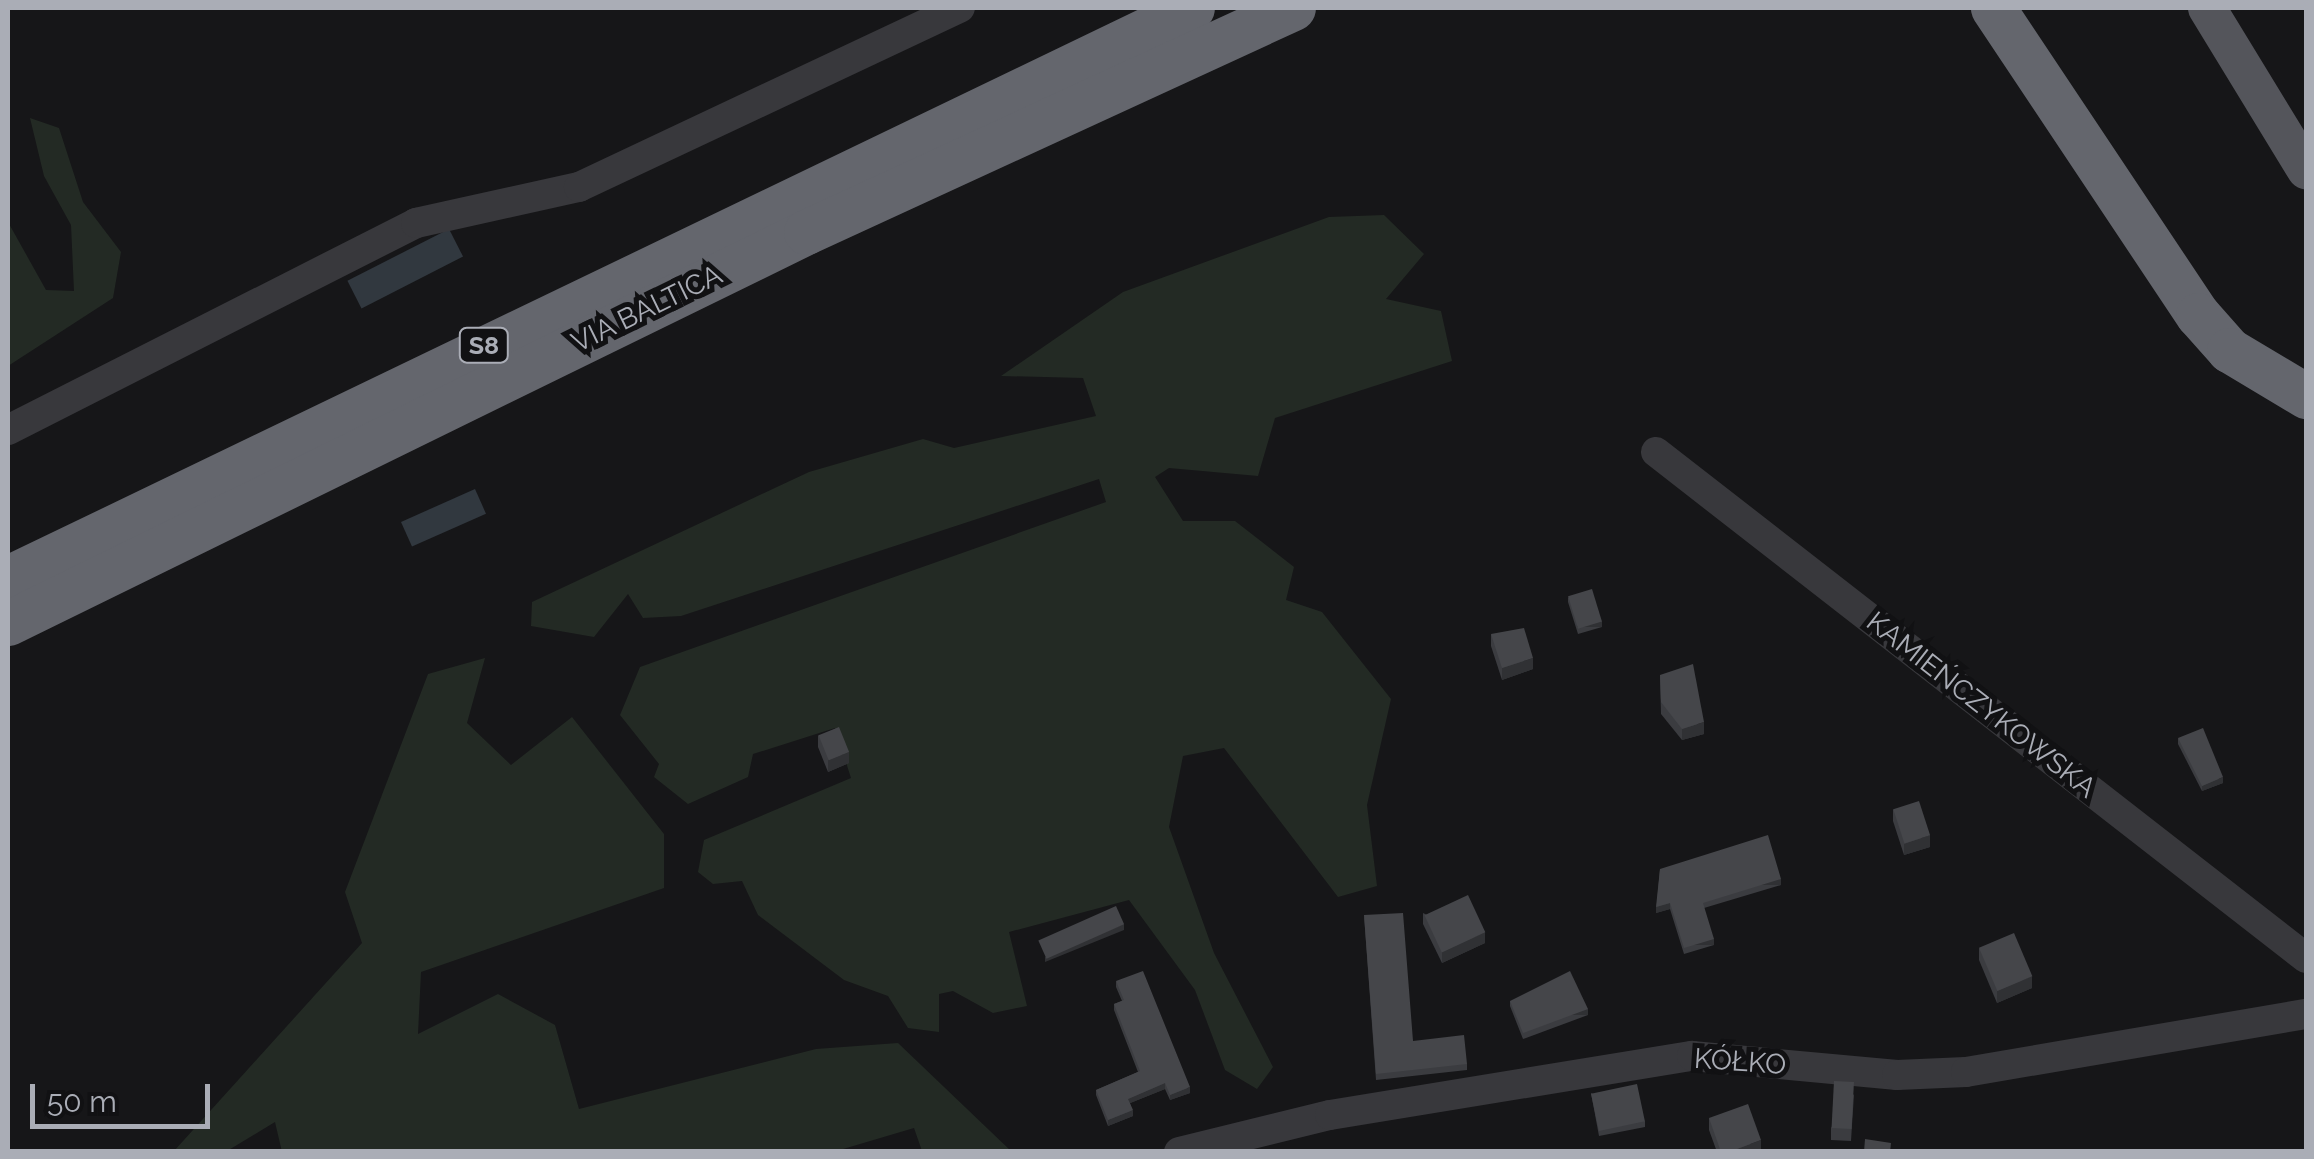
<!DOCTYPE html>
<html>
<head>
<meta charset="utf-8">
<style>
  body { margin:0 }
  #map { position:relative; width:2314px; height:1159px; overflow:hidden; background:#161618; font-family:Raleway,sans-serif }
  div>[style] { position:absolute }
  .green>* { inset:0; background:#232a24 }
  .water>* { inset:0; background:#31383f; transform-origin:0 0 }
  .minor>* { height:30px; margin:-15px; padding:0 15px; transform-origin:15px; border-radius:15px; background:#38383c }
  .major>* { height:38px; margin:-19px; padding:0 19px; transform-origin:19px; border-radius:19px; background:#54555b }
  .highway>* { height:45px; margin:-22.5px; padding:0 22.5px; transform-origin:22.5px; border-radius:22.5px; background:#64666d }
  .wall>* { inset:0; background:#3b3c40 }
  .shaded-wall>* { inset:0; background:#303134; transform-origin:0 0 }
  .building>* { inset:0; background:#45464a; transform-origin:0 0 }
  span { translate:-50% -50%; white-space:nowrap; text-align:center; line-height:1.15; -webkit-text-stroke:10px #111113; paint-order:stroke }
  .shield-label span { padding:2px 8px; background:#111113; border:2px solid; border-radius:8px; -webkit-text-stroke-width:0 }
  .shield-label { font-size:25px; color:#aaadb6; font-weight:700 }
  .street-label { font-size:28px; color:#aaadb6 }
  .frame { position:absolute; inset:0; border:10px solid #aaadb6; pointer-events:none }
  .scale { position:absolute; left:30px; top:1084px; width:180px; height:45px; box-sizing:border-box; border:5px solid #aaadb6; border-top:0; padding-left:12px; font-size:30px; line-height:35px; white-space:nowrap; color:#aaadb6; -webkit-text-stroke:8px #111113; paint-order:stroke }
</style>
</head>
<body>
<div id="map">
  <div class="green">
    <i style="clip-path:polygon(30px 118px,59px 128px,83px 202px,121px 252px,113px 298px,8px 366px,8px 222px,46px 290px,74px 291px,71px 225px,44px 176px)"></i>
    <i style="clip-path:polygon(1384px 215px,1424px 254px,1386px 299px,1441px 311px,1452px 361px,1275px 418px,1258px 476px,1169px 468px,1155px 477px,1183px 521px,1235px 521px,1294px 567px,1286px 600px,1322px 612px,1391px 699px,1367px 805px,1377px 886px,1338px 897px,1224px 748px,1183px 756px,1169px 827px,1214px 953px,1273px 1067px,1257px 1089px,1225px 1070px,1195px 990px,1129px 900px,1009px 932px,1027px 1006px,993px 1013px,953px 991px,939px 994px,939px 1032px,908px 1028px,888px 996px,844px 980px,758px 915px,742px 881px,713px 884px,698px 872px,704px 840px,851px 778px,835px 728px,753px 754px,748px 777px,688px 804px,654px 777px,659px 764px,620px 715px,640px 667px,1106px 502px,1099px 479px,681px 616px,643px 618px,628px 594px,594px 637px,531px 626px,532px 602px,809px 472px,923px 439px,954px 448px,1096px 416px,1083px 378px,1001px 376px,1123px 292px,1329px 217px)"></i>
    <i style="clip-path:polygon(485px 658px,467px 723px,511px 765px,572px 717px,664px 834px,664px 888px,421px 972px,418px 1034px,498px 994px,555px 1025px,579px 1109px,816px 1049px,898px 1043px,1011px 1151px,922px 1151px,914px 1128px,833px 1152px,282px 1152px,275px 1122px,227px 1151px,174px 1151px,362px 943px,345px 892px,428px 674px)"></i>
  </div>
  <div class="water">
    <i style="left:449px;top:229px;width:31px;height:114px;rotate:63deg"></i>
    <i style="left:475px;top:489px;width:27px;height:81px;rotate:66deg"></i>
  </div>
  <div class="minor">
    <i style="left:8px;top:430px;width:458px;rotate:-26.9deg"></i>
    <i style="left:416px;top:223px;width:167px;rotate:-12.5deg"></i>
    <i style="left:579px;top:187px;width:421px;rotate:-25.2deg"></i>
    <i style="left:1656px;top:452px;width:824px;rotate:37.9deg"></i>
    <i style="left:1179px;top:1152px;width:155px;rotate:-13.8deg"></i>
    <i style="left:1330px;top:1115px;width:367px;rotate:-9.3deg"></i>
    <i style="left:1692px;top:1056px;width:206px;rotate:5.3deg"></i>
    <i style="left:1897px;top:1075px;width:69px;rotate:-2.5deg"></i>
    <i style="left:1966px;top:1072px;width:345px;rotate:-9.7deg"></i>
  </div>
  <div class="major">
    <i style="left:2207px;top:8px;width:190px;rotate:58.6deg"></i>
  </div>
  <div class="highway">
    <i style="left:1993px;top:8px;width:369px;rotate:56.3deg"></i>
    <i style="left:2198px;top:315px;width:47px;rotate:48.5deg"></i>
    <i style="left:2229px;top:350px;width:90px;rotate:30.9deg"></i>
    <i style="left:8px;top:578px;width:1314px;rotate:-25.71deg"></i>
    <i style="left:8px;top:623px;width:889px;rotate:-26.1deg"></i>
    <i style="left:806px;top:232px;width:536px;rotate:-24.7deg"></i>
  </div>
  <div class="wall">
    <i style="clip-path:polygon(1568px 597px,1602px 627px,1578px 634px,1568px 602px)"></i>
    <i style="clip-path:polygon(1491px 634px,1533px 669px,1502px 680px,1491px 646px)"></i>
    <i style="clip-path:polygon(1660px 675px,1704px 734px,1682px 740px,1661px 714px)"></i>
    <i style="clip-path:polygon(818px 735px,849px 763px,828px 772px,818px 747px)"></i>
    <i style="clip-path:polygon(2178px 738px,2223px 783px,2202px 791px,2178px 744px)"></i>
    <i style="clip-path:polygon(1893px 809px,1930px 847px,1904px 855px,1893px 821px)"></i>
    <i style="clip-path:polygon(1660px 869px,1781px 885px,1704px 908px,1714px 945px,1684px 954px,1670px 909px,1656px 913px)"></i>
    <i style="clip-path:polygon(1423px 913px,1485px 943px,1442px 963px,1423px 924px)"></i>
    <i style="clip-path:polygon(1364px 915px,1413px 1041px,1467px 1064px,1467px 1070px,1376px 1080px)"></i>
    <i style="clip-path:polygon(1979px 948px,2032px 988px,1997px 1003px,1979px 960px)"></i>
    <i style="clip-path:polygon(1116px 981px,1190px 1093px,1170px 1100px,1165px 1089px,1130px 1103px,1133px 1116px,1108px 1126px,1096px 1095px,1096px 1090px,1138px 1072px,1114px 1010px,1114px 1004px,1122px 1001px,1116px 987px)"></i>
    <i style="clip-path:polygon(1510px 1001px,1588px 1015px,1523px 1039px,1510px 1006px)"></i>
    <i style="clip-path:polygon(1591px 1093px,1645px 1121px,1645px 1127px,1599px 1136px)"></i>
    <i style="clip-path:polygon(1854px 1094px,1851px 1141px,1831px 1140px,1831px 1128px)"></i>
    <i style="clip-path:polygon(1709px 1118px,1761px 1151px,1717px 1152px,1709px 1130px)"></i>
  </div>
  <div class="shaded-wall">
    <i style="left:1602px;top:621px;width:6px;height:25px;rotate:90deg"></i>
    <i style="clip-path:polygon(1533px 658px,1533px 669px,1502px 680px,1502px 668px)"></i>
    <i style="clip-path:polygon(1704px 722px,1704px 734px,1682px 740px,1682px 729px)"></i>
    <i style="clip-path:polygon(849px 752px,849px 763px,828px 772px,828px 760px)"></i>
    <i style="clip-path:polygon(2223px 777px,2223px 783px,2202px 791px,2202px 786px)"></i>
    <i style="clip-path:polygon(1930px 835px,1930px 847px,1904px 855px,1904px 844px)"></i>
    <i style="left:1781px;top:879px;width:6px;height:82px;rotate:90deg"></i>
    <i style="clip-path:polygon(1670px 903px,1670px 909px,1656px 913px,1656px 907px)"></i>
    <i style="clip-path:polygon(1124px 924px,1124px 930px,1045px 962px,1045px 957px)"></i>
    <i style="clip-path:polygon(1485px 932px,1485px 943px,1442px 963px,1442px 952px)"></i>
    <i style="left:1714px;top:939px;width:6px;height:31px;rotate:90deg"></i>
    <i style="clip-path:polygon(2032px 976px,2032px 988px,1997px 1003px,1997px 991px)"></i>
    <i style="left:1588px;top:1009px;width:6px;height:69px;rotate:90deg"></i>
    <i style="clip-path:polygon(1165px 1083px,1165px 1089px,1128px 1104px,1128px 1099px)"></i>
    <i style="clip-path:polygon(1190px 1087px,1190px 1093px,1170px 1100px,1170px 1095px)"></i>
    <i style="clip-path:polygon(1133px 1110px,1133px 1116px,1108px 1126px,1108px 1120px)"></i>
    <i style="clip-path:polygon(1761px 1140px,1761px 1151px,1729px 1152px)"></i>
  </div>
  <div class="building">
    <i style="left:1592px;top:589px;width:34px;height:25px;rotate:73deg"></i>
    <i style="clip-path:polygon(1524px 628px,1533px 658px,1502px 668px,1491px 634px)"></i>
    <i style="clip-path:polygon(1693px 664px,1704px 722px,1682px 729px,1661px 702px,1660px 675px)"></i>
    <i style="left:839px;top:727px;width:27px;height:22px;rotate:68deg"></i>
    <i style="clip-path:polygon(2203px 728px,2223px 777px,2202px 786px,2178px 738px)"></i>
    <i style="left:1919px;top:801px;width:36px;height:27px;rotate:72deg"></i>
    <i style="clip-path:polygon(1768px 835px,1781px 879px,1703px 903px,1714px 939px,1684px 948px,1670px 903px,1656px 907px,1660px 869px)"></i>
    <i style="left:1468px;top:895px;width:41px;height:48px;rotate:65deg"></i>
    <i style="left:1116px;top:906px;width:20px;height:85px;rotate:66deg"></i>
    <i style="clip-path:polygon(1403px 913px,1413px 1041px,1464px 1035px,1467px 1064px,1376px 1074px,1364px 915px)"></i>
    <i style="left:2014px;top:933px;width:47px;height:38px;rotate:67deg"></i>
    <i style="clip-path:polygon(1143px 971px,1190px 1087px,1170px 1095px,1165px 1083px,1128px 1099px,1133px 1110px,1108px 1120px,1096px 1090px,1140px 1071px,1114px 1004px,1124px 1000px,1116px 981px)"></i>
    <i style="clip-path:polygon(1570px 971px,1588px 1009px,1523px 1033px,1510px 1001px)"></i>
    <i style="left:1834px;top:1081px;width:20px;height:47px;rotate:3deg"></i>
    <i style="left:1637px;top:1084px;width:38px;height:47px;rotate:78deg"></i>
    <i style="clip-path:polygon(1748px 1104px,1761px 1140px,1729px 1152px,1721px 1152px,1709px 1118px)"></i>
    <i style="clip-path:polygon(1865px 1139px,1891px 1143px,1890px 1152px,1864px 1152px)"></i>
  </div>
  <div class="shield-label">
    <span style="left:484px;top:345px">S8</span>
  </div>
  <div class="street-label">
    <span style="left:647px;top:309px;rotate:-26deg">VIA BALTICA</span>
    <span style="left:1981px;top:705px;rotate:38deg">KAMIEŃCZYKOWSKA</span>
    <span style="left:1740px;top:1062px;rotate:4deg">KÓŁKO</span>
  </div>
  <div class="frame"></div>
  <div class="scale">50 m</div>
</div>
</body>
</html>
